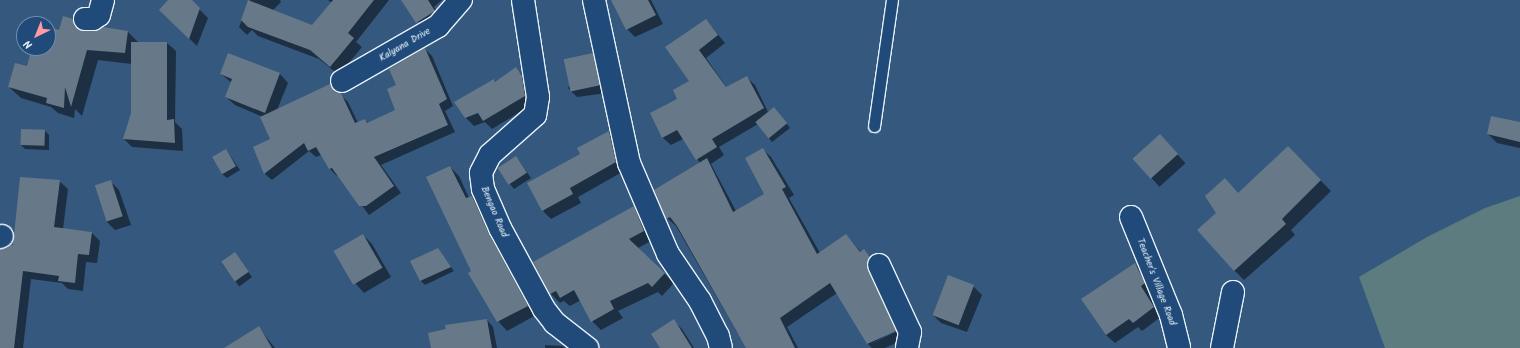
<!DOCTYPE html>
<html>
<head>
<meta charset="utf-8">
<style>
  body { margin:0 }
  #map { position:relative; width:1520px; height:348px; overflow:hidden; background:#35587e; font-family:Kalam,sans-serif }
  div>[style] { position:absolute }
  .green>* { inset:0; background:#5c7c80 }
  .shadow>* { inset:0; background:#0007; transform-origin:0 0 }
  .building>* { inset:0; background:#677988; transform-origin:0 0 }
  .roads { filter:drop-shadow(1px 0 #e8f1f8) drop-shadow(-1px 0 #e8f1f8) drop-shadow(0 1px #e8f1f8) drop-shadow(0 -1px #e8f1f8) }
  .lane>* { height:11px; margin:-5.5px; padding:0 5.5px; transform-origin:5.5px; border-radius:5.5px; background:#1f4a7a }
  .street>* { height:22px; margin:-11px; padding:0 11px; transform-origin:11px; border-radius:11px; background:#1f4a7a }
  span { translate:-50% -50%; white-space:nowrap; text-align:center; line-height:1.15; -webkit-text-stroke:3px #1f4a7a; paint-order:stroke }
  .street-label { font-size:10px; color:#e8f1f8 }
  .north { position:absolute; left:16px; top:16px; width:40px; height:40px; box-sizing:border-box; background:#1f4a7a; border:1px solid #6f8dac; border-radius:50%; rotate:223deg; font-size:11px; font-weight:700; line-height:16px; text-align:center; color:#e8f1f8 }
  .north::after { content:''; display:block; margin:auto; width:14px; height:18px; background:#ff9aa2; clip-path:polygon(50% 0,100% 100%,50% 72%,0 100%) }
</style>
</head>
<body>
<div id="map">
  <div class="green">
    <i style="clip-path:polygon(1520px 196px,1520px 348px,1385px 348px,1359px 277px,1427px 237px,1485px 208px)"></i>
  </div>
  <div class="shadow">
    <i style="clip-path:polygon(170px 0,190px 0,208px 18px,197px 46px,160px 10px)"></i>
    <i style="clip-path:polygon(250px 0,280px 0,281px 2px,273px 10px,312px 26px,332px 3px,328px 0,389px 0,356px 42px,362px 47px,339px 75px,319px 59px,258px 36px,252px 30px,247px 35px,239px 27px)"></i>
    <i style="clip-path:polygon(402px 0,442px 0,434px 7px,442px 19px,425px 31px)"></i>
    <i style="clip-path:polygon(612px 0,651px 0,663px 24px,635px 37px,627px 29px)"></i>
    <i style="clip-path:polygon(72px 20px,84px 32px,128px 32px,139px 43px,167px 43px,176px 51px,175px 122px,182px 129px,183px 151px,132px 147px,124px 139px,132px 113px,132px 64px,98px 60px,82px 116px,75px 109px,74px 118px,58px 113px,51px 107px,21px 98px,9px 87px,27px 67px,37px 48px,48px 48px,48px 28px,60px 32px)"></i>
    <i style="clip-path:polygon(706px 20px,725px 43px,706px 58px,727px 88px,747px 78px,755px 85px,768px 112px,774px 108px,790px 128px,772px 142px,758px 124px,719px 147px,724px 155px,711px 164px,736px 211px,765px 194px,762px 149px,771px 157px,794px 195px,789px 198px,820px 253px,846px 235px,861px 252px,864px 250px,872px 259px,898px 329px,869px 345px,899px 330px,903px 340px,885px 348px,872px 348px,868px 344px,837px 293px,787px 327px,798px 348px,749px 348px,738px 334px,676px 226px,667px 218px,700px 163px,683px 139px,671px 145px,663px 138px,651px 113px,678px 100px,691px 82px)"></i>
    <i style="clip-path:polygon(425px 49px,432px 56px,453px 106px,445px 111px,455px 132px,381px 165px,401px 193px,369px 215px,339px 175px,337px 176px,330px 169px,321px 155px,316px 157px,309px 151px,272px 180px,265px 174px,255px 147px,271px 139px,263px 117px,235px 105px,226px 97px,232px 83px,221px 74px,229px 54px,280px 74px,288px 83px,277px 110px,330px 85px,348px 102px,358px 123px,365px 120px,368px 123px,397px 110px,398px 86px)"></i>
    <i style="clip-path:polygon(592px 54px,601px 62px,607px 93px,577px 97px,568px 88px)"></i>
    <i style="clip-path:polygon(516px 69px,524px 77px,533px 104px,492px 129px,485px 122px,474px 126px,466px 118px,494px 80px,496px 82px)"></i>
    <i style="clip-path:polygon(1520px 123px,1520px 148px,1497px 143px,1488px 134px)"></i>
    <i style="clip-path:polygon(45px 131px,49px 135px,49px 150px,25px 149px,21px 145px)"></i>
    <i style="clip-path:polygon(609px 132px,617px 140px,624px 171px,578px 197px,581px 203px,551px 219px,543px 211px)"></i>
    <i style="left:1160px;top:135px;width:38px;height:35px;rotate:48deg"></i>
    <i style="clip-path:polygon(1288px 147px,1331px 191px,1291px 230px,1295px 235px,1244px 280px,1234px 270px)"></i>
    <i style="clip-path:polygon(226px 150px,240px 170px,227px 178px,222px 174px)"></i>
    <i style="clip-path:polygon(516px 157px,531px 178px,514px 189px,510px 184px)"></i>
    <i style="clip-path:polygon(450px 167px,459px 176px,469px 198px,472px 197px,481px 206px,536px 315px,507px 331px,498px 321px,470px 273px,473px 271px)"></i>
    <i style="clip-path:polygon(59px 181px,68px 189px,63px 229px,91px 232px,100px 241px,97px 263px,86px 262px,83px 291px,68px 289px,62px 283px,31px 279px,23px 348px,0 348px,0 250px,14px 246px)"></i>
    <i style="clip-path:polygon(111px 182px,119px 190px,131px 225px,115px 230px,107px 222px)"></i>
    <i style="clip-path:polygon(634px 207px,643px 216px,653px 240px,638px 248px,674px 283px,662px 296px,658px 292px,618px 311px,623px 318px,601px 330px,592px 321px,581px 300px,570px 306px,564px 301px,560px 303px,551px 294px)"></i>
    <i style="clip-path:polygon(363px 235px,372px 244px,391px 277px,364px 293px,356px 284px)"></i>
    <i style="clip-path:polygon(437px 249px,454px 271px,425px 285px,421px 281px)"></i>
    <i style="left:234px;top:253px;width:30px;height:16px;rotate:53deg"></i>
    <i style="clip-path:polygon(1135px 264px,1143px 272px,1152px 292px,1149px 295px,1162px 316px,1142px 331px,1138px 327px,1115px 343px,1106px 335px)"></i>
    <i style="clip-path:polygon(973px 286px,982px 295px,967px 332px,941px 323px,933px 315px)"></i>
    <i style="clip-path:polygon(487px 320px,493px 327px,497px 348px,432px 348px)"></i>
    <i style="clip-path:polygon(673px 320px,682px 329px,694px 348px,661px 348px)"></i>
    <i style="clip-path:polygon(258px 327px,275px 348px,237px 348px)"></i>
    <i style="clip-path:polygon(545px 345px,563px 346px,565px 348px,545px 348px)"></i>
  </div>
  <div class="building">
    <i style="clip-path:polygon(168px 0,192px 0,200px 8px,189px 39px,159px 10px)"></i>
    <i style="clip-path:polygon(248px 0,312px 25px,333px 0,374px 0,348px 33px,354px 38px,330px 67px,310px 50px,248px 27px,241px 20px)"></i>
    <i style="clip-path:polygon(401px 0,428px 0,435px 11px,416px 23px)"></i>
    <i style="clip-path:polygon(611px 0,648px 0,656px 15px,626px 30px)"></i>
    <i style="clip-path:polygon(63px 16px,73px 19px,74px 26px,85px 31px,103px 27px,128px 31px,125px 53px,87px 50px,71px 107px,65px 87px,64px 108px,46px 103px,47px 98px,8px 87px,15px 63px,27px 66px,32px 48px,48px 48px,48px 27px,59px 30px)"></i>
    <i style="clip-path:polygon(706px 19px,718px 35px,699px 50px,726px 87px,747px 76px,764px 108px,712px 139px,717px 147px,696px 160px,677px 130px,662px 138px,650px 113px,677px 99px,673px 90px,689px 81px,665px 47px)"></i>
    <i style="clip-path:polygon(131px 42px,167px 42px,167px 120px,174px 119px,175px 143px,123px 139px,131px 113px)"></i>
    <i style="clip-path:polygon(425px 48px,447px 99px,439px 104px,448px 125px,374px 157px,394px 186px,366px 206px,359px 206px,332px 168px,329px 169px,316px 147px,308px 151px,304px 143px,264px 174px,253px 147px,270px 139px,260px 117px,330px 84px,335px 92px,341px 93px,355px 123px,365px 119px,367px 123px,395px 110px,387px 89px,396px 85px,389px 69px)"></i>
    <i style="clip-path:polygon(228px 53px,280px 73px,265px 113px,225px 97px,232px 79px,220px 74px)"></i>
    <i style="left:593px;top:53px;width:33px;height:30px;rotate:78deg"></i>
    <i style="clip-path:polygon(516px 67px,522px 76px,525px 96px,483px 121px,478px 113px,465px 118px,454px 102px,494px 79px,495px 82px)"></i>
    <i style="left:774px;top:107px;width:21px;height:24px;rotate:51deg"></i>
    <i style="clip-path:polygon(1491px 116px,1520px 122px,1520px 142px,1487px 134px)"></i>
    <i style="left:21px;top:129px;width:24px;height:16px;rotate:2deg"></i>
    <i style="clip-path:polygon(609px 131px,616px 162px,570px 188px,573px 194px,542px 211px,527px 183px,580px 154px,577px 148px)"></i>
    <i style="left:1160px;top:134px;width:27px;height:37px;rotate:48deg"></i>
    <i style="clip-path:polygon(1288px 146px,1321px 180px,1282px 219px,1286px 224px,1234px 271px,1197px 230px,1216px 213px,1205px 196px,1225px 178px,1238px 193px)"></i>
    <i style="clip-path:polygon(763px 148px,786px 187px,782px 189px,817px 254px,846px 234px,860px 252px,864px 249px,870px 257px,867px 263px,868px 270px,896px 331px,867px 344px,830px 283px,780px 318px,795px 348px,746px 348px,677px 226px,670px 217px,666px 219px,654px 190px,707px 158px,733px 212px,764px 194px,745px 158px)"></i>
    <i style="left:226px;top:149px;width:20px;height:16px;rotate:60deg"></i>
    <i style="left:516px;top:156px;width:20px;height:22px;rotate:57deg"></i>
    <i style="clip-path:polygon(450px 166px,466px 198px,472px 196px,489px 234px,528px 306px,497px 322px,468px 273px,471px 271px,426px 177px)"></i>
    <i style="clip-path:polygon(20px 177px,60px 180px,54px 227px,92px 232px,89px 255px,78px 254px,75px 283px,58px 281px,59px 276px,23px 271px,14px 348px,0 348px,0 249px,13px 245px)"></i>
    <i style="left:111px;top:180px;width:38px;height:17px;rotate:72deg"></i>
    <i style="clip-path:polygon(634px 206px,644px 231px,629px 239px,665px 273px,652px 287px,648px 283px,610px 301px,614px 309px,591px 322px,574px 290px,560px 298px,556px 291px,550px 294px,533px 262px)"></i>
    <i style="left:363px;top:234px;width:39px;height:34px;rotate:60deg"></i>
    <i style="clip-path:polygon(438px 248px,451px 267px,420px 281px,410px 261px)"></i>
    <i style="left:235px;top:252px;width:24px;height:17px;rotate:55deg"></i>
    <i style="clip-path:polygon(1135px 263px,1145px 283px,1141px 286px,1154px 307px,1133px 323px,1129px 319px,1106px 335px,1081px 299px)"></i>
    <i style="left:948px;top:275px;width:28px;height:43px;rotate:21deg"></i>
    <i style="clip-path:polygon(487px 319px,492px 348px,431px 348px,428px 333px,446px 329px,445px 325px)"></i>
    <i style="clip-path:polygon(674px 319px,692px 348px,660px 348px,651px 334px)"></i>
    <i style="clip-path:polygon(259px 326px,272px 348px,224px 348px)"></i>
  </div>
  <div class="roads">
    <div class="lane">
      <i style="left:874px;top:126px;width:127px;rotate:-81.9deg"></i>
    </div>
    <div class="street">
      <i style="left:523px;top:0;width:98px;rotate:81.2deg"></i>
      <i style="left:538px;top:97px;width:18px;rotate:99deg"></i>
      <i style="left:535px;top:115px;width:60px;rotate:138.4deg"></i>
      <i style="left:490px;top:155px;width:20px;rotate:117deg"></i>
      <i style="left:481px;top:173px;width:16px;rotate:83deg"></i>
      <i style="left:483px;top:189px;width:43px;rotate:66.4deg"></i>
      <i style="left:500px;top:228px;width:92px;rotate:61.5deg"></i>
      <i style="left:544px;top:309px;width:18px;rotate:52deg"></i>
      <i style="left:555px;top:323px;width:41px;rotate:38deg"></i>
      <i style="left:594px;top:0;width:167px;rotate:77.9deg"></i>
      <i style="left:629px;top:163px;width:99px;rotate:66.8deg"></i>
      <i style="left:668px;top:254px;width:57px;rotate:55.8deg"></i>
      <i style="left:700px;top:301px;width:39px;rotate:63deg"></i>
      <i style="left:718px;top:336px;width:12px;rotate:76deg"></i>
      <i style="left:85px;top:19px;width:8px"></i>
      <i style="left:93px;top:19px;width:7px;rotate:-34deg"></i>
      <i style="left:99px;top:15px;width:16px;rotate:-75deg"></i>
      <i style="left:342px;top:81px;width:111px;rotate:-29.8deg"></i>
      <i style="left:438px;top:26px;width:35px;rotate:-49deg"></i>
      <i style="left:1131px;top:217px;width:106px;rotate:67.8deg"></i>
      <i style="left:1171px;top:315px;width:34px;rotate:76deg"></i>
      <i style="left:0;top:237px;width:2px;rotate:-27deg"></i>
      <i style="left:879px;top:265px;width:74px;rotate:65.2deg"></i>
      <i style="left:910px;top:332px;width:16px;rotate:101deg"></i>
      <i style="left:1222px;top:348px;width:57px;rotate:-78.9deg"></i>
    </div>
  </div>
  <div class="street-label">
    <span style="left:405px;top:45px;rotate:-30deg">Kalyana Drive</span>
    <span style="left:494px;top:212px;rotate:67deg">Bengao Road</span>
    <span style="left:1156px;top:282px;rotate:69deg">Teacher's Village Road</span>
  </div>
  <div class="north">N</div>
</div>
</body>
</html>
